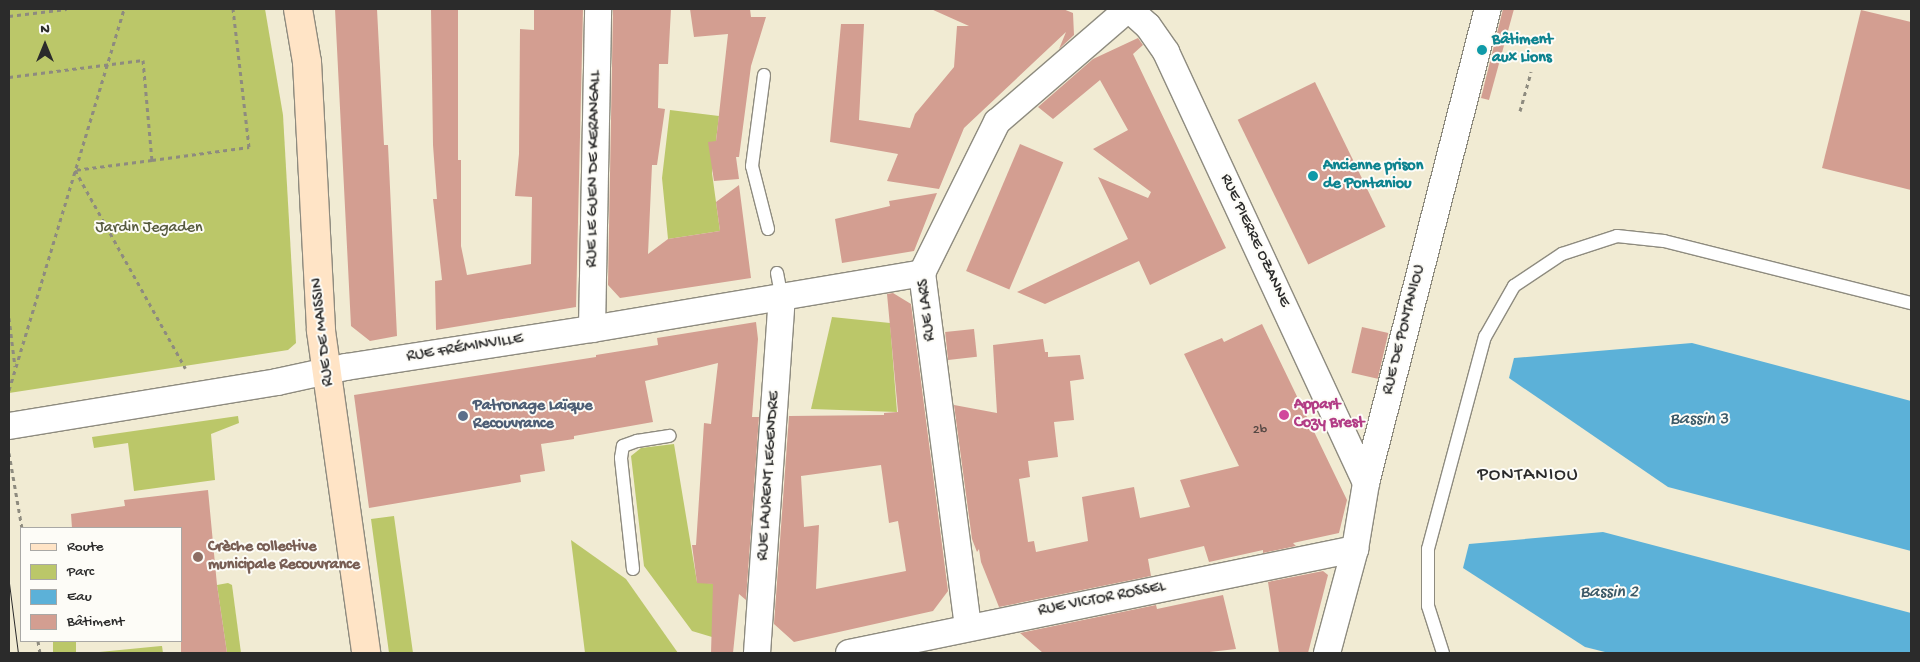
<!DOCTYPE html>
<html>
<head>
<meta charset="utf-8">
<style>
  body { margin:0 }
  #map { position:relative; width:1920px; height:662px; overflow:hidden; background:#f1ebd3; font-family:"Gochi Hand",sans-serif }
  div>[style] { position:absolute }
  .green>* { inset:0; background:#bbc769; transform-origin:0 0 }
  .water>* { inset:0; background:#5cb1d8 }
  .building>* { inset:0; background:#d39e91; transform-origin:0 0 }
  .path>* { height:3px; margin-top:-1.5px; transform-origin:0; background:repeating-linear-gradient(90deg,#8e8b7f 0 4px,transparent 0 8px) }
  .roads { filter:drop-shadow(1px 0 #8e8b7f) drop-shadow(-1px 0 #8e8b7f) drop-shadow(0 1px #8e8b7f) drop-shadow(0 -1px #8e8b7f) }
  .lane>* { height:12px; margin:-6px; padding:0 6px; transform-origin:6px; border-radius:6px; background:#fff }
  .street>* { height:26px; margin:-13px; padding:0 13px; transform-origin:13px; border-radius:13px; background:#fff }
  .secondary>* { height:28px; margin:-14px; padding:0 14px; transform-origin:14px; border-radius:14px; background:#ffe4c6 }
  .tram>* { height:1px; margin:-0.5px; padding:0 0.5px; transform-origin:0.5px; border-radius:0.5px; background:#2b2b2b }
  .dots>* { width:14px; height:14px; translate:-50% -50%; box-sizing:border-box; border:2px solid #fdfcf7; border-radius:50% }
  span { translate:-50% -50%; white-space:nowrap; text-align:center; line-height:1.15; -webkit-text-stroke:4px #fdfcf7; paint-order:stroke }
  .number-label { font-size:14px; color:#554844 }
  .number-label span { -webkit-text-stroke-width:0 }
  .culture-label { font-size:16px; color:#0d838f; font-weight:700 }
  .left { translate:0 -50%; text-align:left }
  .street-label { font-size:16px; color:#2b2b2b }
  .park-label { font-size:16px; color:#565a3e }
  .hotel-label { font-size:16px; color:#b23c85; font-weight:700 }
  .service-label { font-size:16px; color:#4e5e75; font-weight:700 }
  .education-label { font-size:16px; color:#785e54; font-weight:700 }
  .water-label { font-size:18px; color:#3c5a68; font-style:italic }
  .quarter-label { font-size:19px; color:#2b2b2b; letter-spacing:1px }
  .frame { position:absolute; inset:0; border:10px solid #2b2b2b; pointer-events:none }
  .legend { position:absolute; left:20px; top:527px; width:162px; height:115px; box-sizing:border-box; background:#fdfcf7; border:1px solid #a9a8a5; margin:0; padding:6px 9px; list-style:none; font-size:15px; color:#2b2b2b }
  .legend li { display:flex; align-items:center; gap:10px; height:25px }
  .legend b { width:25px; border:1px solid #a9a8a5 }
  .north { position:absolute; left:20px; top:20px; width:50px; height:50px; -webkit-text-stroke:4px #fdfcf7; paint-order:stroke; rotate:0deg; font-size:14px; font-weight:700; line-height:20px; text-align:center; color:#2b2b2b }
  .north::after { content:''; display:block; margin:auto; width:18px; height:22px; background:#2b2b2b; clip-path:polygon(50% 0,100% 100%,50% 72%,0 100%) }
</style>
</head>
<body>
<div id="map">
  <div class="green">
    <i style="clip-path:polygon(9px 9px,265px 9px,283px 115px,296px 343px,288px 350px,9px 393px)"></i>
    <i style="clip-path:polygon(670px 110px,719px 116px,712px 173px,720px 231px,668px 239px,662px 178px)"></i>
    <i style="clip-path:polygon(832px 317px,890px 323px,897px 412px,811px 409px)"></i>
    <i style="clip-path:polygon(238px 416px,239px 423px,211px 434px,215px 480px,134px 491px,128px 443px,94px 448px,92px 437px)"></i>
    <i style="clip-path:polygon(674px 444px,697px 582px,727px 585px,712px 637px,692px 631px,644px 566px,631px 456px,641px 448px)"></i>
    <i style="clip-path:polygon(394px 516px,398px 545px,413px 653px,389px 653px,371px 519px)"></i>
    <i style="clip-path:polygon(571px 540px,626px 579px,678px 653px,585px 653px)"></i>
    <i style="clip-path:polygon(228px 583px,232px 585px,241px 653px,227px 653px,217px 585px)"></i>
    <i style="left:53px;top:641px;width:23px;height:12px"></i>
    <i style="clip-path:polygon(162px 646px,163px 653px,89px 653px,161px 646px)"></i>
  </div>
  <div class="water">
    <i style="clip-path:polygon(1692px 343px,1911px 401px,1911px 551px,1668px 487px,1509px 378px,1514px 358px)"></i>
    <i style="clip-path:polygon(1603px 532px,1911px 613px,1911px 653px,1609px 653px,1585px 647px,1463px 568px,1469px 544px)"></i>
  </div>
  <div class="building">
    <i style="clip-path:polygon(335px 9px,377px 9px,384px 145px,388px 145px,397px 336px,370px 341px,351px 326px)"></i>
    <i style="clip-path:polygon(431px 9px,458px 9px,458px 160px,461px 160px,461px 246px,467px 275px,531px 264px,532px 197px,515px 196px,519px 154px,520px 29px,534px 30px,534px 9px,583px 9px,576px 307px,436px 330px,435px 281px,442px 280px,433px 199px,437px 199px,433px 145px)"></i>
    <i style="clip-path:polygon(613px 9px,671px 9px,668px 64px,659px 64px,658px 108px,665px 109px,657px 165px,652px 165px,648px 254px,668px 239px,720px 231px,716px 202px,739px 185px,751px 278px,620px 298px,608px 285px)"></i>
    <i style="clip-path:polygon(690px 9px,750px 9px,751px 17px,766px 17px,751px 66px,739px 157px,736px 157px,739px 179px,714px 181px,708px 142px,716px 141px,728px 34px,694px 37px)"></i>
    <i style="clip-path:polygon(931px 9px,1063px 9px,1073px 13px,1074px 35px,1059px 49px,1066px 32px,964px 128px,939px 189px,887px 181px,898px 154px,830px 142px,841px 24px,864px 24px,859px 120px,910px 128px,915px 114px,954px 67px,957px 26px,969px 26px)"></i>
    <i style="clip-path:polygon(1503px 9px,1514px 9px,1489px 100px,1481px 98px)"></i>
    <i style="clip-path:polygon(1861px 10px,1911px 22px,1911px 190px,1822px 168px)"></i>
    <i style="clip-path:polygon(1138px 38px,1143px 45px,1133px 54px,1226px 248px,1150px 285px,1139px 261px,1045px 304px,1017px 292px,1128px 239px,1098px 177px,1148px 198px,1151px 192px,1093px 149px,1128px 130px,1100px 80px,1053px 119px,1038px 107px,1093px 59px)"></i>
    <i style="left:1315px;top:82px;width:161px;height:86px;rotate:64deg"></i>
    <i style="left:1020px;top:144px;width:47px;height:138px;rotate:23deg"></i>
    <i style="clip-path:polygon(937px 193px,914px 251px,842px 263px,835px 219px,890px 206px,889px 201px)"></i>
    <i style="clip-path:polygon(evenodd,893px 293px,911px 304px,948px 591px,933px 611px,794px 642px,774px 624px,789px 416px,884px 415px,884px 413px,898px 412px,887px 294px,893px 293px,881px 465px,889px 523px,898px 521px,906px 571px,816px 589px,819px 525px,804px 527px,801px 476px,881px 465px)"></i>
    <i style="clip-path:polygon(756px 322px,758px 339px,752px 417px,759px 417px,746px 600px,739px 594px,733px 653px,711px 653px,713px 584px,697px 583px,692px 545px,696px 545px,704px 423px,711px 424px,718px 363px,645px 381px,653px 422px,574px 436px,574px 439px,541px 444px,545px 471px,520px 475px,521px 482px,369px 508px,354px 395px,596px 357px,596px 355px,658px 345px,657px 338px)"></i>
    <i style="clip-path:polygon(1262px 324px,1347px 500px,1339px 533px,1293px 543px,1296px 546px,1263px 553px,1263px 550px,1209px 562px,1204px 546px,1148px 559px,1151px 576px,999px 607px,981px 562px,979px 549px,977px 552px,972px 539px,954px 405px,997px 413px,993px 345px,1043px 339px,1045px 352px,1048px 352px,1048px 357px,1080px 355px,1084px 379px,1070px 381px,1074px 420px,1054px 422px,1058px 457px,1028px 461px,1030px 477px,1019px 479px,1028px 542px,1034px 541px,1036px 552px,1088px 541px,1082px 497px,1134px 487px,1140px 518px,1190px 507px,1180px 480px,1239px 466px,1184px 354px,1222px 338px,1224px 342px)"></i>
    <i style="left:1362px;top:327px;width:27px;height:47px;rotate:13deg"></i>
    <i style="left:974px;top:329px;width:28px;height:29px;rotate:84deg"></i>
    <i style="clip-path:polygon(208px 490px,217px 585px,227px 653px,181px 653px,181px 528px,72px 528px,71px 514px,125px 506px,124px 500px)"></i>
    <i style="clip-path:polygon(1323px 571px,1328px 575px,1308px 653px,1279px 653px,1268px 582px)"></i>
    <i style="clip-path:polygon(1223px 595px,1236px 649px,1201px 653px,1043px 653px,1020px 633px,1156px 605px,1157px 609px)"></i>
  </div>
  <div class="path">
    <i style="left:9px;top:16px;width:58px;rotate:-6.9deg"></i>
    <i style="left:9px;top:77px;width:135px;rotate:-7.2deg"></i>
    <i style="left:143px;top:60px;width:100px;rotate:84.9deg"></i>
    <i style="left:152px;top:160px;width:98px;rotate:-7.6deg"></i>
    <i style="left:249px;top:147px;width:139px;rotate:-96.6deg"></i>
    <i style="left:1520px;top:111px;width:41px;rotate:-74.2deg"></i>
    <i style="left:152px;top:160px;width:78px;rotate:172.6deg"></i>
    <i style="left:75px;top:170px;width:227px;rotate:60.9deg"></i>
    <i style="left:9px;top:318px;width:49px;rotate:83deg"></i>
    <i style="left:9px;top:390px;width:398px;rotate:-73.2deg"></i>
    <i style="left:9px;top:453px;width:76px;rotate:80.2deg"></i>
    <i style="left:38px;top:641px;width:12px;rotate:81deg"></i>
  </div>
  <div class="roads">
    <div class="lane">
      <i style="left:764px;top:75px;width:92px;rotate:97.5deg"></i>
      <i style="left:752px;top:166px;width:65px;rotate:75.7deg"></i>
      <i style="left:777px;top:273px;width:25px;rotate:79deg"></i>
      <i style="left:633px;top:569px;width:112px;rotate:-96.2deg"></i>
      <i style="left:621px;top:458px;width:12px;rotate:-81deg"></i>
      <i style="left:623px;top:446px;width:15px;rotate:-20deg"></i>
      <i style="left:637px;top:441px;width:33px;rotate:-9deg"></i>
      <i style="left:1443px;top:653px;width:49px;rotate:-107.7deg"></i>
      <i style="left:1428px;top:606px;width:57px;rotate:-90deg"></i>
      <i style="left:1428px;top:549px;width:220px;rotate:-75deg"></i>
      <i style="left:1485px;top:337px;width:59px;rotate:-60.4deg"></i>
      <i style="left:1514px;top:286px;width:58px;rotate:-33.7deg"></i>
      <i style="left:1562px;top:254px;width:58px;rotate:-18.1deg"></i>
      <i style="left:1617px;top:236px;width:47px;rotate:6.1deg"></i>
      <i style="left:1664px;top:241px;width:255px;rotate:14.1deg"></i>
    </div>
    <div class="street">
      <i style="left:1129px;top:9px;width:25px;rotate:42deg"></i>
      <i style="left:1148px;top:26px;width:32px;rotate:55deg"></i>
      <i style="left:1166px;top:52px;width:475px;rotate:65.1deg"></i>
      <i style="left:592px;top:329px;width:320px;rotate:-88.9deg"></i>
      <i style="left:9px;top:426px;width:272px;rotate:-9.3deg"></i>
      <i style="left:277px;top:382px;width:71px;rotate:-12.3deg"></i>
      <i style="left:346px;top:367px;width:249px;rotate:-8.8deg"></i>
      <i style="left:592px;top:329px;width:335px;rotate:-9.6deg"></i>
      <i style="left:968px;top:627px;width:357px;rotate:-97.4deg"></i>
      <i style="left:922px;top:273px;width:169px;rotate:-63.6deg"></i>
      <i style="left:997px;top:122px;width:173px;rotate:-40.8deg"></i>
      <i style="left:757px;top:653px;width:356px;rotate:-86deg"></i>
      <i style="left:849px;top:653px;width:517px;rotate:-11.61deg"></i>
      <i style="left:1327px;top:653px;width:108px;rotate:-74.9deg"></i>
      <i style="left:1355px;top:549px;width:67px;rotate:-80.5deg"></i>
      <i style="left:1366px;top:483px;width:489px;rotate:-75.6deg"></i>
    </div>
    <div class="secondary">
      <i style="left:298px;top:9px;width:54px;rotate:80.4deg"></i>
      <i style="left:307px;top:62px;width:269px;rotate:87deg"></i>
      <i style="left:321px;top:331px;width:325px;rotate:82deg"></i>
    </div>
  </div>
  <div class="tram">
    <i style="left:9px;top:583px;width:71px;rotate:82.7deg"></i>
    <i style="left:9px;top:651px;width:2px;rotate:90deg"></i>
  </div>
  <div class="dots">
    <i style="left:1482px;top:50px;background:#0f9aa8"></i>
    <i style="left:1313px;top:176px;background:#0f9aa8"></i>
    <i style="left:1284px;top:415px;background:#d1479c"></i>
    <i style="left:463px;top:416px;background:#5c6f8a"></i>
    <i style="left:198px;top:557px;background:#8d6e63"></i>
  </div>
  <div class="number-label">
    <span style="left:1260px;top:431px">2b</span>
  </div>
  <div class="culture-label">
    <span class="left" style="left:1492px;top:50px">Bâtiment<br>aux Lions</span>
    <span class="left" style="left:1323px;top:176px">Ancienne prison<br>de Pontaniou</span>
  </div>
  <div class="street-label">
    <span style="left:595px;top:169px;rotate:-89deg">RUE LE GUEN DE KERANGALL</span>
    <span style="left:1254px;top:241px;rotate:65deg">RUE PIERRE OZANNE</span>
    <span style="left:928px;top:310px;rotate:-96deg">RUE LARS</span>
    <span style="left:1405px;top:330px;rotate:-76deg">RUE DE PONTANIOU</span>
    <span style="left:324px;top:332px;rotate:-96deg">RUE DE MAISSIN</span>
    <span style="left:465px;top:349px;rotate:-9deg">RUE FRÉMINVILLE</span>
    <span style="left:770px;top:476px;rotate:-86deg">RUE LAURENT LEGENDRE</span>
    <span style="left:1102px;top:600px;rotate:-11deg">RUE VICTOR ROSSEL</span>
  </div>
  <div class="park-label">
    <span style="left:149px;top:229px">Jardin Jegaden</span>
  </div>
  <div class="hotel-label">
    <span class="left" style="left:1294px;top:415px">Appart<br>Cozy Brest</span>
  </div>
  <div class="service-label">
    <span class="left" style="left:473px;top:416px">Patronage Laïque<br>Recouvrance</span>
  </div>
  <div class="education-label">
    <span class="left" style="left:208px;top:557px">Crèche collective<br>municipale Recouvrance</span>
  </div>
  <div class="water-label">
    <span style="left:1699px;top:420px">Bassin 3</span>
    <span style="left:1609px;top:593px">Bassin 2</span>
  </div>
  <div class="quarter-label">
    <span style="left:1528px;top:476px">PONTANIOU</span>
  </div>
  <div class="frame"></div>
  <ul class="legend">
  <li><b style="height:6px;background:#ffe4c6"></b>Route</li>
  <li><b style="height:14px;background:#bbc769"></b>Parc</li>
  <li><b style="height:14px;background:#5cb1d8"></b>Eau</li>
  <li><b style="height:14px;background:#d39e91"></b>Bâtiment</li>
  </ul>
  <div class="north">N</div>
</div>
</body>
</html>
